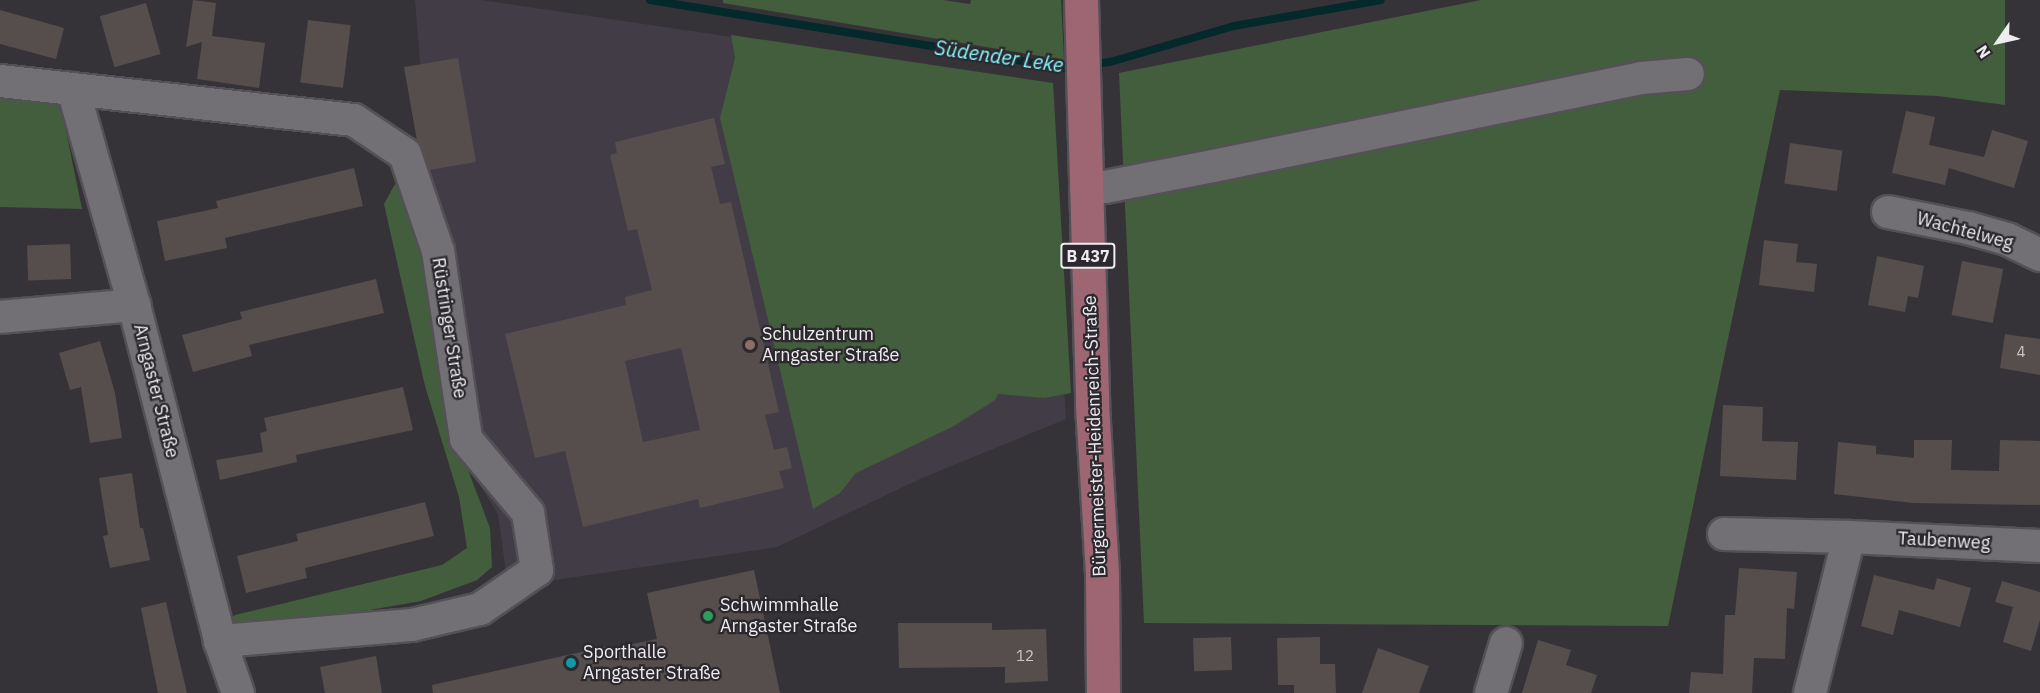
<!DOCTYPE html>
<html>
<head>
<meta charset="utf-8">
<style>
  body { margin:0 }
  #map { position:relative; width:2040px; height:693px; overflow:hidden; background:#363338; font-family:"IBM Plex Sans",sans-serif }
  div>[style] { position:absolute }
  .built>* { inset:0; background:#423c46 }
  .green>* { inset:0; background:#435e3c }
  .stream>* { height:8px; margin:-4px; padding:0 4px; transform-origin:4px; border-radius:4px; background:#04292b }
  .building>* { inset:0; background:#554e4c; transform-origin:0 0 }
  .roads { filter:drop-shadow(2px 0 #535156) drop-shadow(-2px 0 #535156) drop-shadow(0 2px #535156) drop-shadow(0 -2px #535156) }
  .minor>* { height:32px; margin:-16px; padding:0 16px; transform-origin:16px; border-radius:16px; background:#726f75 }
  .major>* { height:33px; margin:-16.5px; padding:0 16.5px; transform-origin:16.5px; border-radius:16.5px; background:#9e6673 }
  .dots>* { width:16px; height:16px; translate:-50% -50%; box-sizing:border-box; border:3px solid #2c292e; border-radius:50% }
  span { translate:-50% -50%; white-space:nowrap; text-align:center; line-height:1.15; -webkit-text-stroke:4.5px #2c292e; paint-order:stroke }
  .number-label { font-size:15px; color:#c8c4c7 }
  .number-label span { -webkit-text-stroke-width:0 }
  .shield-label span { padding:2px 4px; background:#2c292e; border:2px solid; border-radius:4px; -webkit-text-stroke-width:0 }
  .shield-label { font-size:16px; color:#eeecf0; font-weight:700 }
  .street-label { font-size:18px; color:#eeecf0 }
  .poi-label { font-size:18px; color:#eeecf0 }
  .left { translate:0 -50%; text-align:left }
  .water-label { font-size:20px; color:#86f7ff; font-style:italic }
  .north { position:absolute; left:1968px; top:12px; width:60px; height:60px; -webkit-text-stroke:4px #2c292e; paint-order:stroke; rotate:236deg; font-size:16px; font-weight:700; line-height:24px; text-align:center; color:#eeecf0 }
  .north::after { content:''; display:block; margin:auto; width:21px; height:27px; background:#eeecf0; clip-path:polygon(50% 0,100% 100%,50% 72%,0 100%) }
</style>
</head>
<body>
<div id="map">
  <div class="built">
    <i style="clip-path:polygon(415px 0,481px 0,1045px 83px,1066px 419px,922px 478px,777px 547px,508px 587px,498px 514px,466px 463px,431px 194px)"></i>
  </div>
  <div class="green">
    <i style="clip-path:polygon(723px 0,943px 0,970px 4px,971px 0,1061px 0,1064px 60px,723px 3px)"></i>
    <i style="clip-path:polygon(1481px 0,2005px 0,2005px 105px,1938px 96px,1780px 90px,1668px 626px,1144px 623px,1119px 73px)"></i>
    <i style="clip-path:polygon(731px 35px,1053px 83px,1071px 393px,1044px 398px,998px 394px,995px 400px,954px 426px,856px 473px,840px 493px,813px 509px,720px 118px,735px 58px)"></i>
    <i style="clip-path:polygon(0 96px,60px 102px,82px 209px,0 207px)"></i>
    <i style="clip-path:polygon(395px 184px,411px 195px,438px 307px,442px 382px,462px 454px,490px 528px,492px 567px,477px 580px,421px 601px,261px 629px,234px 628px,230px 619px,235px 615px,442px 565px,467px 548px,459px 497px,425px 386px,384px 204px)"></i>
  </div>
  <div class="stream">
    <i style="left:650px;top:0;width:422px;rotate:9.3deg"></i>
    <i style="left:1066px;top:68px;width:9px;rotate:-6deg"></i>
    <i style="left:1090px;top:65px;width:20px;rotate:-9deg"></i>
    <i style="left:1110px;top:62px;width:129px;rotate:-16.2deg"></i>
    <i style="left:1234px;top:26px;width:149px;rotate:-10deg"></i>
  </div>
  <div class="building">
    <i style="clip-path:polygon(193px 0,216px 3px,212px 36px,265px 43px,259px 88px,197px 79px,202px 42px,186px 47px)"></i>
    <i style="left:146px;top:3px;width:53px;height:48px;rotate:74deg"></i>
    <i style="clip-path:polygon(0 10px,64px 28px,56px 59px,0 44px)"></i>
    <i style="left:308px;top:20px;width:43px;height:63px;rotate:7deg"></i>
    <i style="clip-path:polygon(458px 58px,476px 162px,429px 170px,417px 141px,404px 67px)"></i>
    <i style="clip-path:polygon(1906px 111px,1935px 117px,1929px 145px,1984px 157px,1992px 130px,2028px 141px,2014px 188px,1949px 168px,1945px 185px,1892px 173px)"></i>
    <i style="clip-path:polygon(evenodd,714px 118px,725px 164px,711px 167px,720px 204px,731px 202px,779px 412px,765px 415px,774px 450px,787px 447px,792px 468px,779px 471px,784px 488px,700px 508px,698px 499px,583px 527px,565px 451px,535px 458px,505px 334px,626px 305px,625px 297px,652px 290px,637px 229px,628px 231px,610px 155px,617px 153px,615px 142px,714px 118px,681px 348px,700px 430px,643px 442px,625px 361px,681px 348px)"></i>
    <i style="left:1790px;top:143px;width:53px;height:41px;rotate:8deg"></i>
    <i style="clip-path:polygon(354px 168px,363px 206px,225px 238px,227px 248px,165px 261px,157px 221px,218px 208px,216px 201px)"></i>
    <i style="clip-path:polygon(1764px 240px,1798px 244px,1796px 262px,1817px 264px,1814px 292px,1759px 285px)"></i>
    <i style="left:70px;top:244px;width:35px;height:43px;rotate:88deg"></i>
    <i style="clip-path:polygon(1877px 256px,1924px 266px,1918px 298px,1908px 296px,1905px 312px,1868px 305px)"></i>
    <i style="left:1962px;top:261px;width:42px;height:55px;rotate:11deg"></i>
    <i style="clip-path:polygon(376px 279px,384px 313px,249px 345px,252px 356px,193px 372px,182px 335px,242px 319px,240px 312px)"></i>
    <i style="clip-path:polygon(2005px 334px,2040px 339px,2040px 375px,2000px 368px)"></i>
    <i style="clip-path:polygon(100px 341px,115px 393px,122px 438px,90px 443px,81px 387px,70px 390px,59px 353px)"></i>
    <i style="clip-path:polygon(403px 387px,413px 430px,296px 455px,297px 462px,220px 480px,216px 460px,263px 452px,260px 433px,267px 431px,264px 418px)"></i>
    <i style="clip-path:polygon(1723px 405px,1763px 407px,1762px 441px,1798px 442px,1796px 480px,1720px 476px)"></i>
    <i style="clip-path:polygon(1914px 440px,1952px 440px,1951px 470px,1999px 471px,2000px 440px,2040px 441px,2040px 505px,1913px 503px,1834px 494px,1838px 442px,1876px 446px,1876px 454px,1914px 458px)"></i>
    <i style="clip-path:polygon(132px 473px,140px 528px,143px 528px,150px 560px,110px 568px,103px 536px,108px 535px,99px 478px)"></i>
    <i style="clip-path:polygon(425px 502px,434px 536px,305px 568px,307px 578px,246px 593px,237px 556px,298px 541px,296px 534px)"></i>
    <i style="clip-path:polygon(1739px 568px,1797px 572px,1794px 609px,1787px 608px,1785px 659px,1754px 658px,1752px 693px,1689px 693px,1691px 672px,1723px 674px,1725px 615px,1735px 615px)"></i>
    <i style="clip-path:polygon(754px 570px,780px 693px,433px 693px,432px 685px,608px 646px,608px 649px,657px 639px,647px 593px)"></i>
    <i style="clip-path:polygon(1874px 575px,1934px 590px,1937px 578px,1971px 588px,1960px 627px,1899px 610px,1893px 635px,1861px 626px)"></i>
    <i style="clip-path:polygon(2002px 581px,2040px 592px,2040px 620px,2031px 651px,2003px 642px,2013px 607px,1995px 602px)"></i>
    <i style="clip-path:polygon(166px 602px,175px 642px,187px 693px,158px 693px,141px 608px)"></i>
    <i style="clip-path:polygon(898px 623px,992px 623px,992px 630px,1046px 629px,1048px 681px,1005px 683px,1005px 667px,899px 668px)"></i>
    <i style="left:1231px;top:637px;width:33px;height:38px;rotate:88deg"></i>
    <i style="clip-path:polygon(1320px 637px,1320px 664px,1335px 664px,1336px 693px,1294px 693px,1294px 685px,1278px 685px,1277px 638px)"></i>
    <i style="clip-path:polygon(1538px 640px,1571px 650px,1566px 665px,1597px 675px,1591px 693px,1522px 693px)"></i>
    <i style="clip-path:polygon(1378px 648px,1429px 666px,1419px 693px,1362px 693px)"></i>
    <i style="clip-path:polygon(376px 656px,382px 693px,325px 693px,320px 667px)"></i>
  </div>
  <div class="roads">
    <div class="minor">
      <i style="left:0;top:81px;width:356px;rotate:6.3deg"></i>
      <i style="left:354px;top:120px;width:61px;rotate:33.7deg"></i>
      <i style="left:405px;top:154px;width:102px;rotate:71.2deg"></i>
      <i style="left:438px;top:251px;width:190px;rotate:81.5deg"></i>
      <i style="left:466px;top:439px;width:97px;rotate:50deg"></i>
      <i style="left:528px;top:513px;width:58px;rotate:81deg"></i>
      <i style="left:537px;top:570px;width:69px;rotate:145.6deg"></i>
      <i style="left:480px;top:609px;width:70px;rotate:166.8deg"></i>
      <i style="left:412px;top:625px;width:193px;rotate:175.2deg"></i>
      <i style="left:73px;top:89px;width:224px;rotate:74.2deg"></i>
      <i style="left:134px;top:305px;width:347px;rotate:75.6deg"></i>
      <i style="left:220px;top:641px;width:55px;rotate:70.9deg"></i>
      <i style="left:1086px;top:187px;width:19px"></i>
      <i style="left:1105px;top:187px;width:110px;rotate:-11deg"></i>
      <i style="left:1213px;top:166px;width:437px;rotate:-11.6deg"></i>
      <i style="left:1641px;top:78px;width:47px;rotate:-4.9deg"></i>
      <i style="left:1888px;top:212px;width:82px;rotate:11.3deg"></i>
      <i style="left:1968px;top:228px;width:41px;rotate:15.8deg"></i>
      <i style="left:2007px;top:239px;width:37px;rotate:26deg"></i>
      <i style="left:0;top:317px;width:135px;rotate:-5.1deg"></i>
      <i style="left:1724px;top:534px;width:125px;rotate:1.4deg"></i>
      <i style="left:1849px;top:537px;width:191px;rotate:2.7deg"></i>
      <i style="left:1491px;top:693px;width:52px;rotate:-73.3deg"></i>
      <i style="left:1810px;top:693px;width:161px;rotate:-76deg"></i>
    </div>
    <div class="major">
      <i style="left:1081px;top:0;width:405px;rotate:88.4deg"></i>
      <i style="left:1092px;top:405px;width:170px;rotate:86.6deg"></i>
      <i style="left:1102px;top:575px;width:118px;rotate:89.5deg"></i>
    </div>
  </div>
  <div class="dots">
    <i style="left:750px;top:345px;background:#8d6e63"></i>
    <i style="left:708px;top:616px;background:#2e9e5b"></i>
    <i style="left:571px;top:663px;background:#0f9aa8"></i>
  </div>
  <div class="number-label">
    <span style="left:2021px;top:352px">4</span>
    <span style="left:1025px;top:656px">12</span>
  </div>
  <div class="shield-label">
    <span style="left:1088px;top:256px">B 437</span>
  </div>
  <div class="street-label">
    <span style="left:1965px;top:231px;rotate:15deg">Wachtelweg</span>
    <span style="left:449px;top:328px;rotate:81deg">Rüstringer Straße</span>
    <span style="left:156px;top:391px;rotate:76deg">Arngaster Straße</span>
    <span style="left:1095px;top:436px;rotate:-92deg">Bürgermeister-Heidenreich-Straße</span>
    <span style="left:1944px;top:541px;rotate:3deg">Taubenweg</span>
  </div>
  <div class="poi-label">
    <span class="left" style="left:762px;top:345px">Schulzentrum<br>Arngaster Straße</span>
    <span class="left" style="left:720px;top:616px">Schwimmhalle<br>Arngaster Straße</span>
    <span class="left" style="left:583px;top:663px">Sporthalle<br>Arngaster Straße</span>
  </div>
  <div class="water-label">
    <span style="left:999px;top:56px;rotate:8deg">Südender Leke</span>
  </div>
  <div class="north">N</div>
</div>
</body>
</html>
